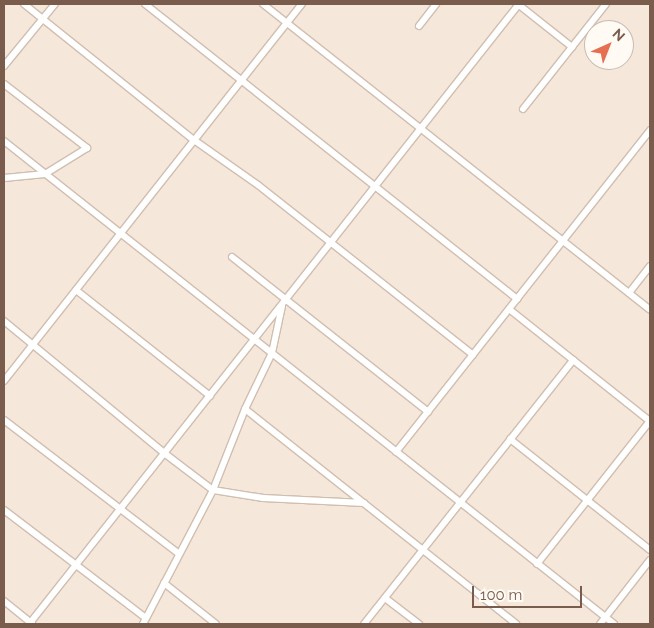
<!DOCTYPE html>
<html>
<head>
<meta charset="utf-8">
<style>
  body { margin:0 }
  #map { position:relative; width:654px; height:628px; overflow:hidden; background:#fdf6ec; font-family:Raleway,sans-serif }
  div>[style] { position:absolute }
  .residential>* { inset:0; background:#f5e8da }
  .roads { filter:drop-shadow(1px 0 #d1beb0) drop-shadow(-1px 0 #d1beb0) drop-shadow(0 1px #d1beb0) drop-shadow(0 -1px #d1beb0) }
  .street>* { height:6px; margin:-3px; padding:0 3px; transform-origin:3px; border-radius:3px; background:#fff }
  span { translate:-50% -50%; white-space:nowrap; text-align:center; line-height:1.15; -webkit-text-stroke:4px #fffaf3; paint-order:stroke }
  .frame { position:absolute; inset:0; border:5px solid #7a5c4d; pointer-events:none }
  .north { position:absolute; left:584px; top:20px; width:50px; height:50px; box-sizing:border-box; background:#fffaf3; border:1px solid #cabbb1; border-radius:50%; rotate:44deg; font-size:14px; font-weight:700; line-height:20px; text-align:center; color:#7a5c4d }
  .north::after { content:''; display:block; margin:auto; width:18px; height:22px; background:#e76f51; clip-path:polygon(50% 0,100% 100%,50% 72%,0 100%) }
  .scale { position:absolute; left:472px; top:586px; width:110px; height:22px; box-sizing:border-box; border:2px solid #7a5c4d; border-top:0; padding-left:6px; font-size:15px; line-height:18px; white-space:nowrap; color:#7a5c4d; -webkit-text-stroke:4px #fffaf3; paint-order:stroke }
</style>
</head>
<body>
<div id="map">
  <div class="residential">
    <i style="clip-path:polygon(evenodd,4px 4px,650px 4px,650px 624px,4px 624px,4px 4px,594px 30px,624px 30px,624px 60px,594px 60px,594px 30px)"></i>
  </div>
  <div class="roads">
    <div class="street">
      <i style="left:24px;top:4px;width:218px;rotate:38.7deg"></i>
      <i style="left:194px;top:140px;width:78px;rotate:35.1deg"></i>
      <i style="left:258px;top:185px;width:274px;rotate:38.3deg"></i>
      <i style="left:145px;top:4px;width:475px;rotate:38.4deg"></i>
      <i style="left:263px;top:4px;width:493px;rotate:38.3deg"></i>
      <i style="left:519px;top:5px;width:68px;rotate:38.4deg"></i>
      <i style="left:419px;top:26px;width:28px;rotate:-52deg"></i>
      <i style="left:4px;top:66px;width:80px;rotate:-50.6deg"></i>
      <i style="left:4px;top:84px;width:105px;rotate:37.6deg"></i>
      <i style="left:87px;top:148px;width:49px;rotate:148.2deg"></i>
      <i style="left:45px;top:174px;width:41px;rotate:174.4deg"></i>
      <i style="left:523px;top:109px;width:134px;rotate:-51.7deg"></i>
      <i style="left:4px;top:141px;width:778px;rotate:38.37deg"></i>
      <i style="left:232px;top:257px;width:250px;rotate:38.3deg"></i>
      <i style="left:76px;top:290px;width:171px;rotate:38.3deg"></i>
      <i style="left:629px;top:293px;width:34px;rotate:-52deg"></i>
      <i style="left:509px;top:309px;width:180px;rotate:38.5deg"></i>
      <i style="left:4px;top:321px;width:207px;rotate:39.5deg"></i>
      <i style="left:164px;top:453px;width:61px;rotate:37.1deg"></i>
      <i style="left:213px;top:490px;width:51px;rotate:9.1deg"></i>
      <i style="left:263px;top:498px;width:101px;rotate:2.8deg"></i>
      <i style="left:4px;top:381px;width:481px;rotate:-51.7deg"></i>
      <i style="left:245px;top:409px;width:346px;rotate:38.4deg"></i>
      <i style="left:4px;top:420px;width:220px;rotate:37.4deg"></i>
      <i style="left:510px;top:439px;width:179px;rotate:38.4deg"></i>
      <i style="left:396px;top:452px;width:410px;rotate:-51.7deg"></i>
      <i style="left:4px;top:510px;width:178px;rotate:37.3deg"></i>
      <i style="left:537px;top:564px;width:182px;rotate:-51.7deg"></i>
      <i style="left:164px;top:583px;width:66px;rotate:38.3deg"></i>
      <i style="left:385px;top:598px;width:43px;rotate:37.4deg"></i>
      <i style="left:4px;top:601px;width:36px;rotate:39deg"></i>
      <i style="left:30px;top:623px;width:789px;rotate:-51.69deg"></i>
      <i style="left:143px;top:624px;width:151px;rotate:-62.4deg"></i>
      <i style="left:213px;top:490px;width:87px;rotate:-68.4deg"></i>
      <i style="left:245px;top:409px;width:62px;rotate:-64.3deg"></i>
      <i style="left:272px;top:353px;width:48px;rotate:-78deg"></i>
      <i style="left:364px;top:624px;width:337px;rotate:-51.6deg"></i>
      <i style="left:600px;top:624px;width:81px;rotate:-52deg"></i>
    </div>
  </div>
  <div class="frame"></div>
  <div class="north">N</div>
  <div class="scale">100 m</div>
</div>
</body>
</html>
